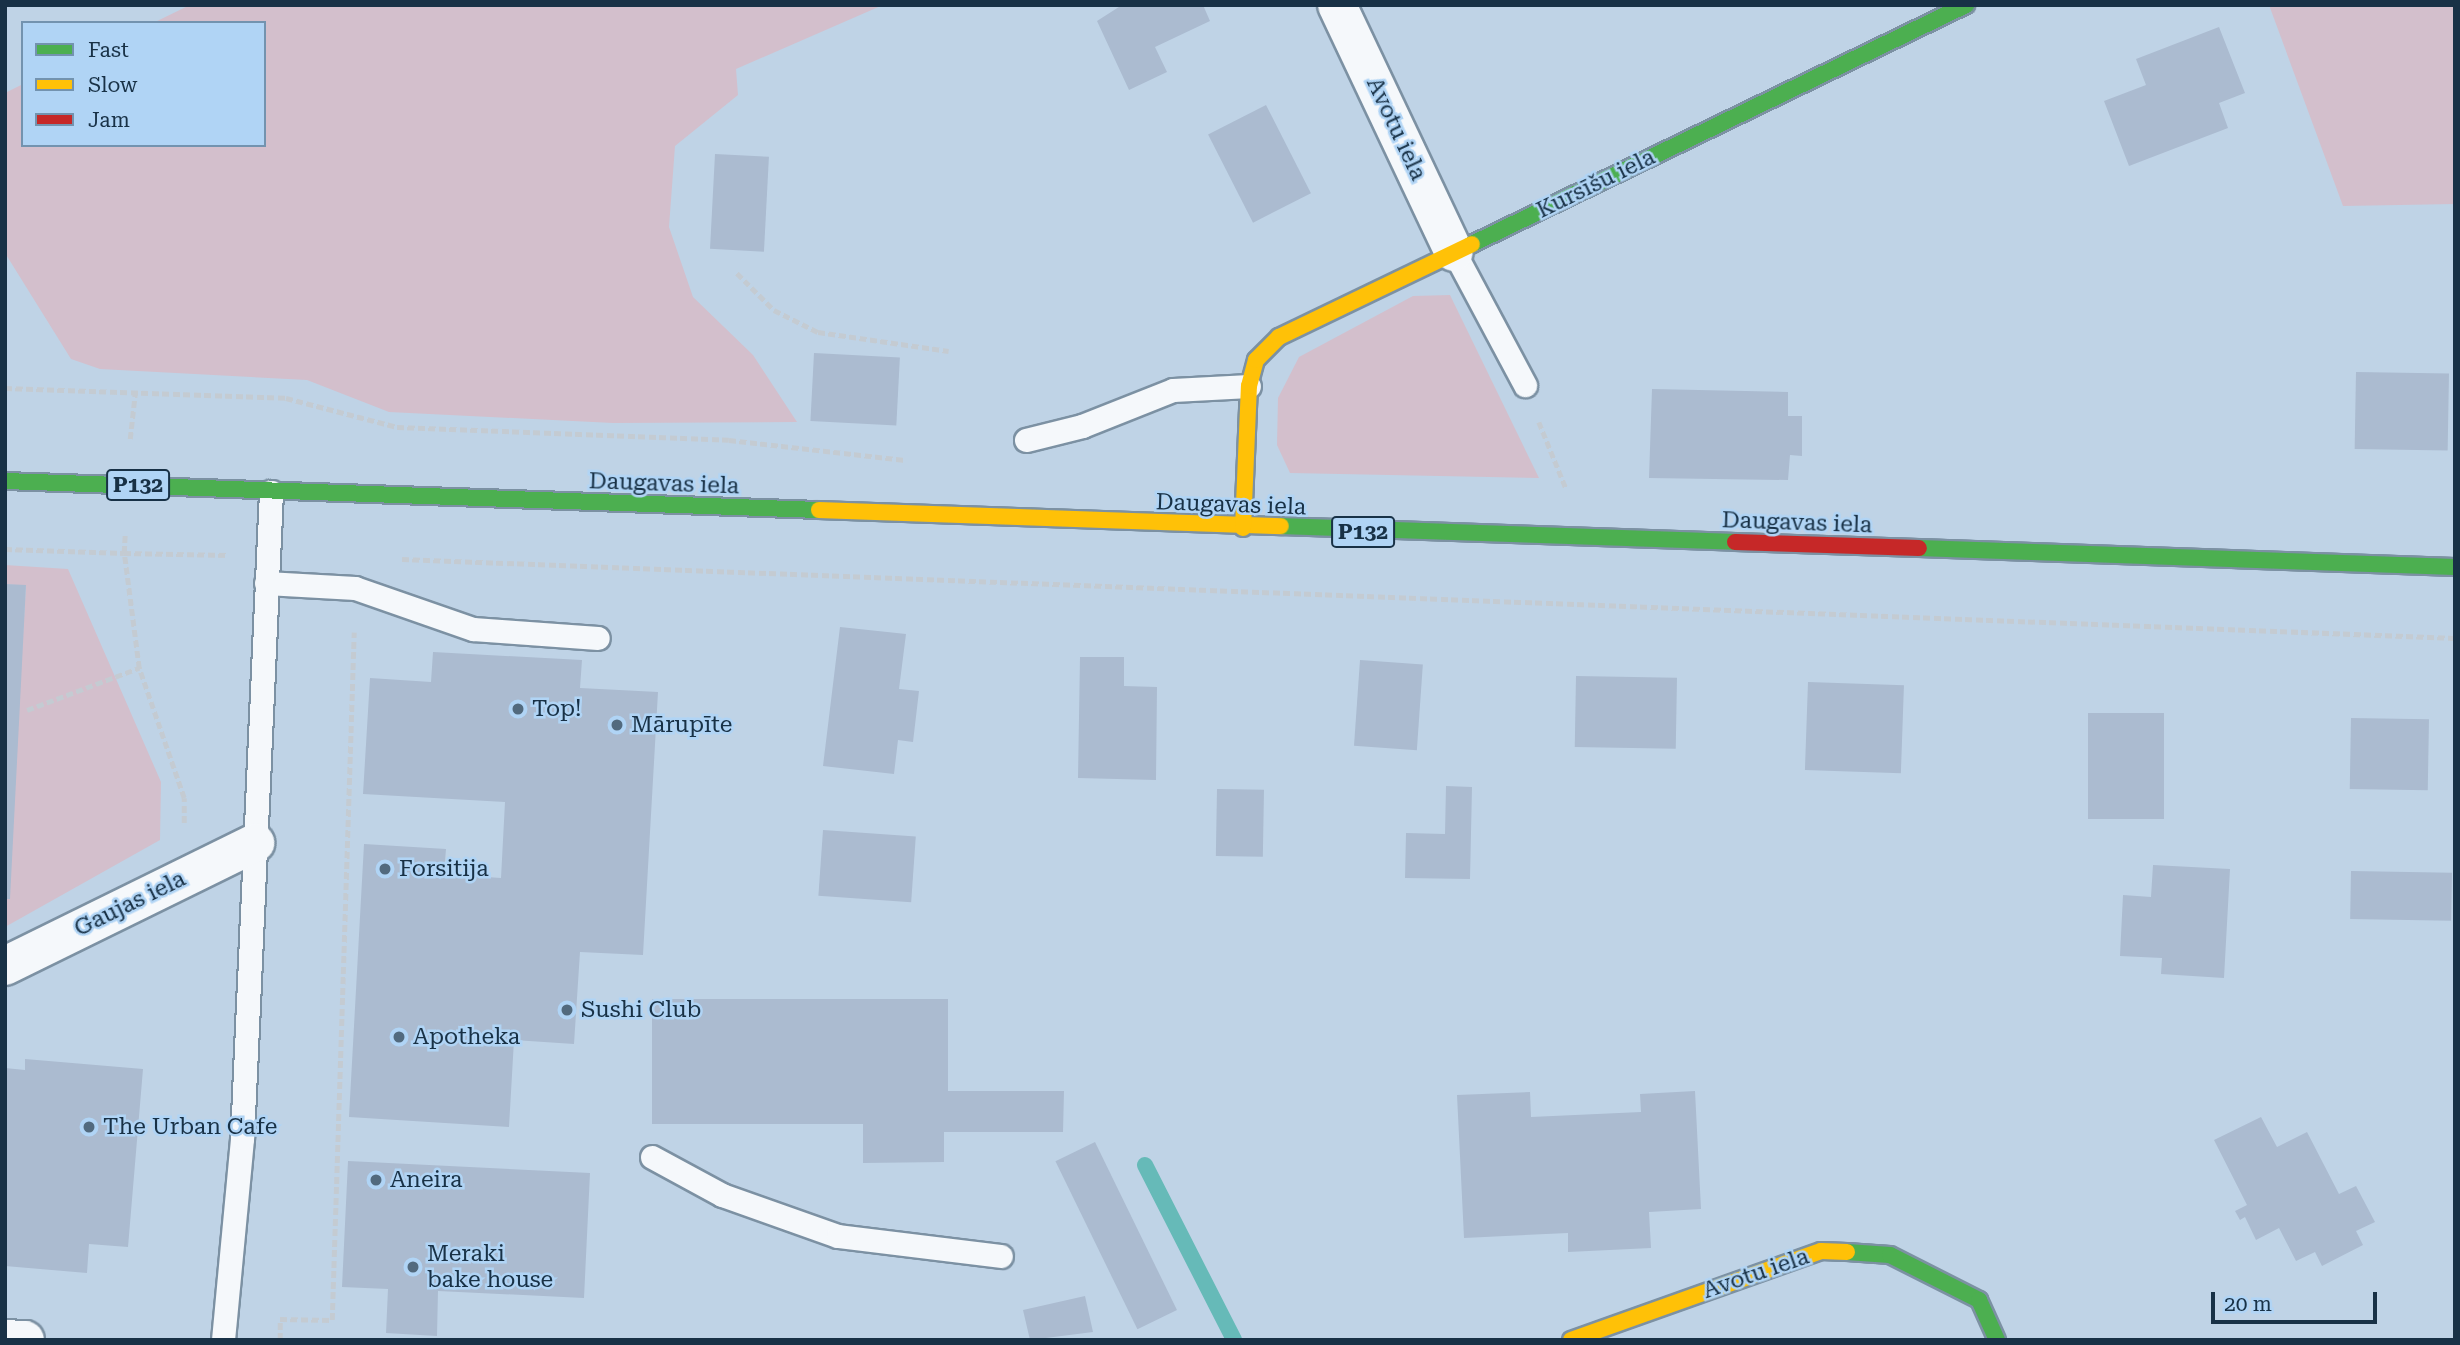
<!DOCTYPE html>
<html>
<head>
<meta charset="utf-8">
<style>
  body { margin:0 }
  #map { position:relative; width:2460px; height:1345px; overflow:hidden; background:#bfd3e6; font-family:"Roboto Serif",serif }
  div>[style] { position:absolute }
  .green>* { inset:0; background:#d3bfcc }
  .stream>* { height:16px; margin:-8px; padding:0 8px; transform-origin:8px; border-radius:8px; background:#66bab8 }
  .building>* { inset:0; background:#abbbd0; transform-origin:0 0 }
  .path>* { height:4.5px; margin-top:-2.25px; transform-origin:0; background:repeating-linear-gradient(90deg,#c4cbd2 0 7px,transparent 0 10.5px) }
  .roads { filter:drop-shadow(2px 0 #7c91a3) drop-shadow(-2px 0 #7c91a3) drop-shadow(0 2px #7c91a3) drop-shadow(0 -2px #7c91a3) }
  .lane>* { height:23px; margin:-11.5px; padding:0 11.5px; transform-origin:11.5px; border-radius:11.5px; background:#f5f8fb }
  .street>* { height:38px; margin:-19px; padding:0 19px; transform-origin:19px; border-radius:19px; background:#f5f8fb }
  .fast>* { height:16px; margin:-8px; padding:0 8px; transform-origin:8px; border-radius:8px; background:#4caf50 }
  .slow>* { height:16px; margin:-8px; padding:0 8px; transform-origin:8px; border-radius:8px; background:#ffc107 }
  .jam>* { height:16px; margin:-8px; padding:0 8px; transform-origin:8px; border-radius:8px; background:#c62828 }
  .dots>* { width:19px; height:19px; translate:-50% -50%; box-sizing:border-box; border:4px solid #b0d4f5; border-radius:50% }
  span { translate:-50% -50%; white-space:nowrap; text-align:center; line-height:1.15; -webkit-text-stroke:5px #b0d4f5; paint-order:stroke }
  .shield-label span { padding:2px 5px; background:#b0d4f5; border:2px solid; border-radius:5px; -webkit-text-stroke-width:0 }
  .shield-label { font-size:21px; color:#183146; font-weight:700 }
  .street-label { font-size:23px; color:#183146 }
  .poi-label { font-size:23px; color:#183146 }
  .left { translate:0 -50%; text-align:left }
  .frame { position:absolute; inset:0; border:7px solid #183146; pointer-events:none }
  .legend { position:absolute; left:21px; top:21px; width:245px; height:126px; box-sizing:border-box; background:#b0d4f5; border:2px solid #7393af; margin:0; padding:9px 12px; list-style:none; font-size:21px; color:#183146 }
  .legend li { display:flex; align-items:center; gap:14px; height:35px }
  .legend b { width:35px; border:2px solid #7393af }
  .scale { position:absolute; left:2211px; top:1292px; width:166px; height:32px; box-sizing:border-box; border:4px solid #183146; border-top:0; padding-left:9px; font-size:21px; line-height:24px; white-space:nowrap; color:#183146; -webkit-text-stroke:5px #b0d4f5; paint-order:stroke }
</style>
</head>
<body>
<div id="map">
  <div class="green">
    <i style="clip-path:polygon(190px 5px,883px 5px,736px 69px,738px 95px,675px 146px,669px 227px,693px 297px,753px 355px,797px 422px,613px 423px,389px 412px,307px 380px,100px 369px,71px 359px,5px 253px,5px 93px,23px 84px,23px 145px,264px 145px,264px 23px,153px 23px)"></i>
    <i style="clip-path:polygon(2269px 5px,2455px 5px,2455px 204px,2343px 206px)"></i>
    <i style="clip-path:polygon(1450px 295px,1539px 478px,1290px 473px,1277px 445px,1278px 398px,1299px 357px,1413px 296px)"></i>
    <i style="clip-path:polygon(5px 565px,68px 569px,161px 782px,160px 840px,5px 927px,26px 586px,5px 584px)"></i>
  </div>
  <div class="stream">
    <i style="left:1145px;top:1165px;width:196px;rotate:63deg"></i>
  </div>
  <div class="building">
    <i style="clip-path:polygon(1122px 5px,1203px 5px,1210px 21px,1155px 47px,1167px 72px,1129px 90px,1097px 21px)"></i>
    <i style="clip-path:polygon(2219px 27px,2245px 93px,2219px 103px,2228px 128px,2129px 166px,2104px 101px,2146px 85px,2136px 59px)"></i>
    <i style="left:1266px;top:105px;width:99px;height:65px;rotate:63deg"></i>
    <i style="left:715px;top:154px;width:54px;height:95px;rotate:3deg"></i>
    <i style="left:814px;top:353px;width:86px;height:68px;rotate:3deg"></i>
    <i style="left:2356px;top:372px;width:93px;height:77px;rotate:1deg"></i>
    <i style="clip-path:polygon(1652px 389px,1788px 392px,1788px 416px,1802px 416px,1802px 456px,1790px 455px,1788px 480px,1649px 478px)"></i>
    <i style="clip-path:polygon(5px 584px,26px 585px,10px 899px,5px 899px)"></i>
    <i style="clip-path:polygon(840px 627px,906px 634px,899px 689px,919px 691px,913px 742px,898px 740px,894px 774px,823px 766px)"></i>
    <i style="clip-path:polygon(433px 652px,582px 660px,580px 688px,658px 692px,643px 955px,580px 952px,574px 1044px,514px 1040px,509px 1127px,349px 1117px,364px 844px,446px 849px,444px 874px,501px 878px,505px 802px,363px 794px,370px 678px,431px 682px)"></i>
    <i style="clip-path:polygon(1080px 657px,1124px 657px,1124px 686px,1157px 687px,1156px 780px,1078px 778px)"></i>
    <i style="left:1360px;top:660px;width:63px;height:86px;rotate:4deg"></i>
    <i style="left:1576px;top:676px;width:101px;height:71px;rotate:1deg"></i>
    <i style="left:1808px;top:682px;width:96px;height:88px;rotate:2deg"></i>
    <i style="left:2088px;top:713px;width:76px;height:106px"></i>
    <i style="left:2351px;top:718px;width:78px;height:71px;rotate:1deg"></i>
    <i style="clip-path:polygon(1446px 786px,1472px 787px,1470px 879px,1405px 878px,1406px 833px,1445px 834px)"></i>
    <i style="left:1217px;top:789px;width:47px;height:67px;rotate:1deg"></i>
    <i style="left:823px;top:830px;width:93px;height:66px;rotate:4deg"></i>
    <i style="clip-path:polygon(2153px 865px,2230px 869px,2224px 978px,2161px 974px,2162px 958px,2120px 956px,2123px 895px,2151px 897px)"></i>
    <i style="left:2351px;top:871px;width:101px;height:48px;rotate:1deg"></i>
    <i style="clip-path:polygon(652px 999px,948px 999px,948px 1091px,1064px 1091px,1063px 1132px,944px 1132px,944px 1162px,863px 1163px,863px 1124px,652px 1124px)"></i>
    <i style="clip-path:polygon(25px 1059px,143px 1069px,128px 1247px,89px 1244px,87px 1273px,5px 1266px,5px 1068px,25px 1070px)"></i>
    <i style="clip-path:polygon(1695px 1091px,1701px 1209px,1649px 1212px,1651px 1248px,1568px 1252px,1568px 1233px,1464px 1238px,1457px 1095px,1530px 1092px,1531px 1117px,1641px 1112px,1640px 1094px)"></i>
    <i style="clip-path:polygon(2261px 1117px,2277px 1147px,2307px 1132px,2339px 1194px,2356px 1186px,2375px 1222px,2356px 1231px,2363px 1245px,2322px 1266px,2315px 1252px,2296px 1261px,2279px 1228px,2256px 1240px,2245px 1217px,2240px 1220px,2235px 1211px,2247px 1205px,2214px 1140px)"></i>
    <i style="left:1095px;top:1142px;width:187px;height:44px;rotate:64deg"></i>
    <i style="clip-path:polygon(348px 1161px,590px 1173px,584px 1298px,438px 1291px,437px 1336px,386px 1333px,388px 1289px,342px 1287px)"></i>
    <i style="clip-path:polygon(1085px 1296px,1093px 1332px,1030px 1340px,1023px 1310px)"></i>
  </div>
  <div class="path">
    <i style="left:737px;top:273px;width:52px;rotate:45deg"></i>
    <i style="left:774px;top:310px;width:49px;rotate:26.6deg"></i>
    <i style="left:818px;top:332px;width:132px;rotate:8.3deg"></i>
    <i style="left:5px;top:388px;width:281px;rotate:2deg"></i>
    <i style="left:286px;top:398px;width:115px;rotate:14.6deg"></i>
    <i style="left:397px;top:427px;width:332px;rotate:2.2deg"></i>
    <i style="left:729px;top:440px;width:177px;rotate:6.5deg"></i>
    <i style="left:1539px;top:422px;width:71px;rotate:67.8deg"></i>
    <i style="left:130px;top:439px;width:45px;rotate:-83.7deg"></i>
    <i style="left:5px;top:549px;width:119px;rotate:1.9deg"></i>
    <i style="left:124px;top:553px;width:18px;rotate:-87deg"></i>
    <i style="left:402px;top:559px;width:2055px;rotate:2.2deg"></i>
    <i style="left:27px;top:710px;width:120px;rotate:-20.6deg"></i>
    <i style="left:184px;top:823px;width:25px;rotate:-90deg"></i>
    <i style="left:184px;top:798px;width:138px;rotate:-109.1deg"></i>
    <i style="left:139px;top:668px;width:116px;rotate:-97.4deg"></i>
    <i style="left:124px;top:553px;width:104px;rotate:1.1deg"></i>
    <i style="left:280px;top:1340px;width:21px;rotate:-90deg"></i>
    <i style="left:280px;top:1319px;width:52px;rotate:1.1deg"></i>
    <i style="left:332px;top:1320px;width:688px;rotate:-88.17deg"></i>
  </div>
  <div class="roads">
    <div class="lane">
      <i style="left:1454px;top:252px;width:151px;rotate:61.9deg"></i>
      <i style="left:1026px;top:440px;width:58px;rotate:-14deg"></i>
      <i style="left:1082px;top:426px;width:98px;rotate:-21.6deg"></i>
      <i style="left:1173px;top:390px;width:76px;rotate:-3deg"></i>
      <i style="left:266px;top:583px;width:89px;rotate:3.2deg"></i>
      <i style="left:355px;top:588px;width:125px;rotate:19.2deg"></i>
      <i style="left:473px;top:629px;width:125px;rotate:4.1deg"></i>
      <i style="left:652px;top:1157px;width:80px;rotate:28.5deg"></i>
      <i style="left:722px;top:1195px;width:123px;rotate:19.5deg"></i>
      <i style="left:838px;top:1236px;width:164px;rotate:7deg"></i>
      <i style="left:223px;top:1340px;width:203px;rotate:-84.6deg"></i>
      <i style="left:242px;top:1138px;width:647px;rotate:-87.43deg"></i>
    </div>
    <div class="street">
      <i style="left:1337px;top:5px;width:273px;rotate:64.7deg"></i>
      <i style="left:5px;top:966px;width:279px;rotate:-26.2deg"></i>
      <i style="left:5px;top:1339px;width:20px;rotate:3deg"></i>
    </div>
    <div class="fast">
      <i style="left:1472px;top:244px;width:549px;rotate:-25.82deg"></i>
      <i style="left:5px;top:481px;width:815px;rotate:2.04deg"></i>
      <i style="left:1281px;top:526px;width:454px;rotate:2deg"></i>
      <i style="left:1919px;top:548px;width:536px;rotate:2.03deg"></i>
      <i style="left:1847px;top:1252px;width:43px;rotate:4deg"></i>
      <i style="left:1890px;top:1255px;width:100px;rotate:26.8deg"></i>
      <i style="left:1979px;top:1300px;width:44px;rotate:65.8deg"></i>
    </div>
    <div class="slow">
      <i style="left:819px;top:510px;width:462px;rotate:2deg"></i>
      <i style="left:1243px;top:528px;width:142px;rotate:-87.6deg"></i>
      <i style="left:1249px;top:386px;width:27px;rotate:-75deg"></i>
      <i style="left:1256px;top:360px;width:33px;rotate:-45deg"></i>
      <i style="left:1279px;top:337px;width:214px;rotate:-25.7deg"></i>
      <i style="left:1571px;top:1340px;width:265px;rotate:-19.6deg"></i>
      <i style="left:1821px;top:1251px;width:26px;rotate:2deg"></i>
    </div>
    <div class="jam">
      <i style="left:1735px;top:542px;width:184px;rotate:1.9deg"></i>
    </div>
  </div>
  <div class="dots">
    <i style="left:518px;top:709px;background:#526a7e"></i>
    <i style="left:617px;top:725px;background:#526a7e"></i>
    <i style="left:385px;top:869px;background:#526a7e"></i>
    <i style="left:567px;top:1010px;background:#526a7e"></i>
    <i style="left:399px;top:1037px;background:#526a7e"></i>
    <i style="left:89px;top:1127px;background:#526a7e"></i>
    <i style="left:376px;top:1180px;background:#526a7e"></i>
    <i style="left:413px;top:1267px;background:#526a7e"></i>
  </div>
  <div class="shield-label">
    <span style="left:138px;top:485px">P132</span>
    <span style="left:1363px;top:532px">P132</span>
  </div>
  <div class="street-label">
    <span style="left:1396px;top:129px;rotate:65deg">Avotu iela</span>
    <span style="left:1596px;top:184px;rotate:-26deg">Kursīšu iela</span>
    <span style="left:664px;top:484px;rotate:2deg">Daugavas iela</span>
    <span style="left:1231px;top:505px;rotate:2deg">Daugavas iela</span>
    <span style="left:1797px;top:523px;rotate:2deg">Daugavas iela</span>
    <span style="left:130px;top:904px;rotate:-26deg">Gaujas iela</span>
    <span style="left:1756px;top:1274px;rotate:-19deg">Avotu iela</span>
  </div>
  <div class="poi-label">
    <span class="left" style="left:532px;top:709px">Top!</span>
    <span class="left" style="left:631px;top:725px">Mārupīte</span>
    <span class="left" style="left:399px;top:869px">Forsitija</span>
    <span class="left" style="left:581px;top:1010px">Sushi Club</span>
    <span class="left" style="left:413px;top:1037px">Apotheka</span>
    <span class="left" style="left:103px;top:1127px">The Urban Cafe</span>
    <span class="left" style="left:390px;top:1180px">Aneira</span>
    <span class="left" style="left:427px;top:1267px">Meraki<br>bake house</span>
  </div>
  <div class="frame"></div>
  <ul class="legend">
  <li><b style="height:9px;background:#4caf50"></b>Fast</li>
  <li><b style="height:9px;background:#ffc107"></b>Slow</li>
  <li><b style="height:9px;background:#c62828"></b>Jam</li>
  </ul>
  <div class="scale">20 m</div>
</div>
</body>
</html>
